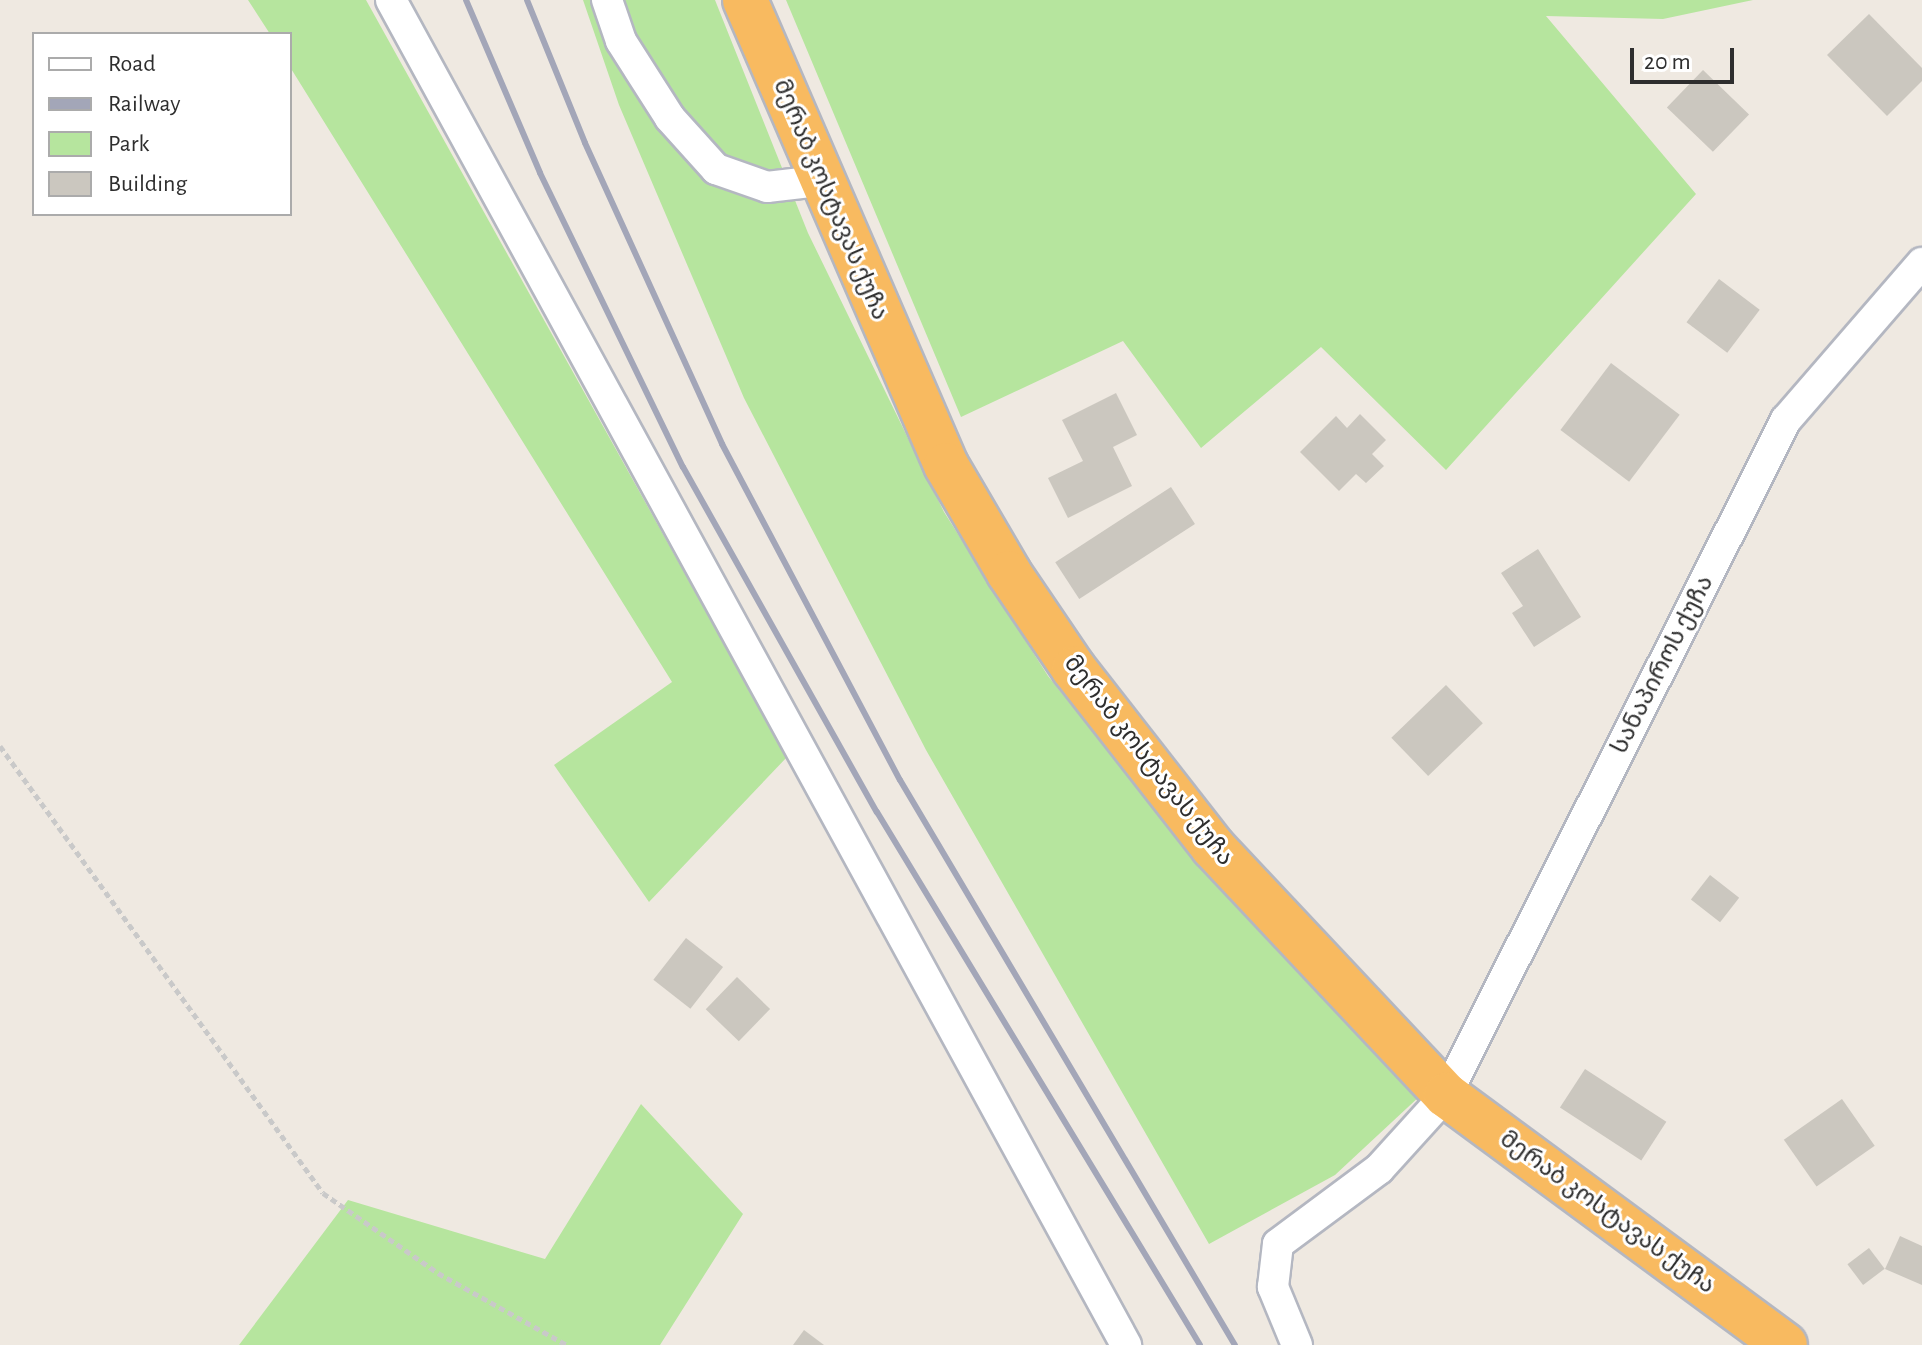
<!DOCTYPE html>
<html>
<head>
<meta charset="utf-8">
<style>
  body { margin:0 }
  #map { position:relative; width:1922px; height:1345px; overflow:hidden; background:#efe9e1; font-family:"Alegreya Sans","Noto Sans Georgian",sans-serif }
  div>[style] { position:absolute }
  .green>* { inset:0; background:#b6e59e }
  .building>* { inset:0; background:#cbc7bf; transform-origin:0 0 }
  .path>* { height:5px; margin-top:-2.5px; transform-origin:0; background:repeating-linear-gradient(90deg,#c9c9c9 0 6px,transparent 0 10px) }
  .roads { filter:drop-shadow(2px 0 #b4b7c1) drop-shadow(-2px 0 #b4b7c1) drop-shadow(0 2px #b4b7c1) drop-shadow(0 -2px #b4b7c1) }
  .minor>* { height:30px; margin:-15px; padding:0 15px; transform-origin:15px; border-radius:15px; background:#fff }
  .trunk>* { height:44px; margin:-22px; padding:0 22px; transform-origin:22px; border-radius:22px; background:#f8ba60 }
  .rail>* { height:6px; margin:-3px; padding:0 3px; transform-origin:3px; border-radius:3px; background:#a3a6b8 }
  span { translate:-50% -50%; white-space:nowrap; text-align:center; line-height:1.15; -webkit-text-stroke:6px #fff; paint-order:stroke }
  .street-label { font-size:24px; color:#2e2e2e }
  .legend { position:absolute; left:32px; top:32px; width:260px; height:184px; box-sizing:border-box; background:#fff; border:2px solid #ababab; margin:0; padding:10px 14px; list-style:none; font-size:24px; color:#2e2e2e }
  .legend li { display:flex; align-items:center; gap:16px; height:40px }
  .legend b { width:40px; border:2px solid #ababab }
  .scale { position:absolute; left:1630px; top:48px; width:104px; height:36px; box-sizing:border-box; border:4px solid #2e2e2e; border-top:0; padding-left:10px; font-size:24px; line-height:28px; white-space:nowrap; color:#2e2e2e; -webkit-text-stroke:6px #fff; paint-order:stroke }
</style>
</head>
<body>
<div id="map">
  <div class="green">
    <i style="clip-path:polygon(248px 0,366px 0,787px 757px,649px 902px,554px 765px,672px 682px,290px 67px,290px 34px,270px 34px)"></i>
    <i style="clip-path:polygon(583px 0,715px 0,808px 233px,944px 512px,1048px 676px,1175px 833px,1421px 1095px,1335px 1175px,1209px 1244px,926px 750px,744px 398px,619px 105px)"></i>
    <i style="clip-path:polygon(786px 0,1753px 0,1663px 19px,1546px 16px,1696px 194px,1446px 470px,1321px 347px,1201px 448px,1123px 341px,961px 417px)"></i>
    <i style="clip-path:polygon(641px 1104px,743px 1214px,660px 1345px,239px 1345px,348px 1200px,545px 1259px)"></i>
  </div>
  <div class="building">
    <i style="clip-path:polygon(1869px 14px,1922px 68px,1922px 81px,1887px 116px,1827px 55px)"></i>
    <i style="left:1703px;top:70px;width:64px;height:52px;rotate:44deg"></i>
    <i style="left:1719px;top:279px;width:51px;height:54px;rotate:37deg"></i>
    <i style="left:1611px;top:363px;width:86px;height:84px;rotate:37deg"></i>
    <i style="clip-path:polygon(1116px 393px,1137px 435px,1113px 447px,1132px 486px,1068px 518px,1048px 478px,1083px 461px,1062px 420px)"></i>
    <i style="clip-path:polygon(1360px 414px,1386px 440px,1372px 454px,1384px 466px,1366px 483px,1356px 474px,1339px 491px,1300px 452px,1336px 416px,1347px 428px)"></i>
    <i style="left:1171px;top:487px;width:44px;height:138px;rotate:57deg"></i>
    <i style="clip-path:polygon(1538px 549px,1581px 617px,1534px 647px,1512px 613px,1523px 606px,1501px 573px)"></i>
    <i style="left:1446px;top:685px;width:53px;height:76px;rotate:46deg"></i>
    <i style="left:1710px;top:875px;width:37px;height:31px;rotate:38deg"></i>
    <i style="left:686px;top:938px;width:47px;height:53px;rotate:38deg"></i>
    <i style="left:737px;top:977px;width:46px;height:45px;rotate:44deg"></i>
    <i style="left:1585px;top:1069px;width:97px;height:46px;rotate:33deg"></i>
    <i style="left:1842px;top:1099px;width:57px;height:71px;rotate:55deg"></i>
    <i style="clip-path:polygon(1900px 1236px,1922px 1246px,1922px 1285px,1885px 1269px)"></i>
    <i style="left:1869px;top:1248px;width:26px;height:27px;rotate:53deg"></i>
    <i style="clip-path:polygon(804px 1330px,824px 1345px,793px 1345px)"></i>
  </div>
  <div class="path">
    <i style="left:0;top:746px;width:551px;rotate:54.15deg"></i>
    <i style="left:323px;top:1193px;width:140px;rotate:34.8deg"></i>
    <i style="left:438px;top:1273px;width:148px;rotate:29.2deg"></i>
  </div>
  <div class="roads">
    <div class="minor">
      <i style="left:391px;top:0;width:1533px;rotate:61.34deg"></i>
      <i style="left:607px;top:0;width:43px;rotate:71.1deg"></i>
      <i style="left:621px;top:41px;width:91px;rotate:57.5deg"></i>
      <i style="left:670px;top:118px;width:69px;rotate:48deg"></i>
      <i style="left:716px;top:169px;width:54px;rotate:19.4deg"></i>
      <i style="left:767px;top:187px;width:52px;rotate:-6.6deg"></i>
      <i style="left:1297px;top:1345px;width:63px;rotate:-112.5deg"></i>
      <i style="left:1273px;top:1287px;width:43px;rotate:-83.4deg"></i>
      <i style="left:1278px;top:1244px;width:126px;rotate:-36.6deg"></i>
      <i style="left:1379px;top:1169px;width:100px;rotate:-47.8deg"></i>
      <i style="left:1446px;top:1095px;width:756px;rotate:-63.27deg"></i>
      <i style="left:1786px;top:420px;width:208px;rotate:-49.1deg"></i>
    </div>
    <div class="trunk">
      <i style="left:745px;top:0;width:507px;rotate:66.62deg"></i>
      <i style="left:946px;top:465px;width:125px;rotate:59.7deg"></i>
      <i style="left:1009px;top:573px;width:116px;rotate:55.9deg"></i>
      <i style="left:1074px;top:669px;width:226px;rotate:52deg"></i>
      <i style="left:1213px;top:847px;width:340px;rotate:46.8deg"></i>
      <i style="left:1446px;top:1095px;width:421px;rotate:36.4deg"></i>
    </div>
  </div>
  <div class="rail">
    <i style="left:466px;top:0;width:188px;rotate:66.8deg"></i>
    <i style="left:540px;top:173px;width:327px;rotate:64.1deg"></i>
    <i style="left:683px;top:467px;width:396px;rotate:60.7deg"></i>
    <i style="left:877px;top:812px;width:623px;rotate:58.78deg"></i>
    <i style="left:527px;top:0;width:154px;rotate:67.9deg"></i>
    <i style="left:585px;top:143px;width:331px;rotate:65.5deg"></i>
    <i style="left:722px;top:444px;width:380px;rotate:62.1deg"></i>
    <i style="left:900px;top:780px;width:657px;rotate:59.34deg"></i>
  </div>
  <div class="street-label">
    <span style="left:830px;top:200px;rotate:67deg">მერაბ კოსტავას ქუჩა</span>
    <span style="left:1663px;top:665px;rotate:-63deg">სანაპიროს ქუჩა</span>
    <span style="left:1148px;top:761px;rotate:52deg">მერაბ კოსტავას ქუჩა</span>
    <span style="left:1607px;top:1213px;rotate:36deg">მერაბ კოსტავას ქუჩა</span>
  </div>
  <ul class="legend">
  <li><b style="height:10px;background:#fff"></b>Road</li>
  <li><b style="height:10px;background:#a3a6b8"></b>Railway</li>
  <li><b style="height:22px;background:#b6e59e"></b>Park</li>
  <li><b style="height:22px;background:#cbc7bf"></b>Building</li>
  </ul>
  <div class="scale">20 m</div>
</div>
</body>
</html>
